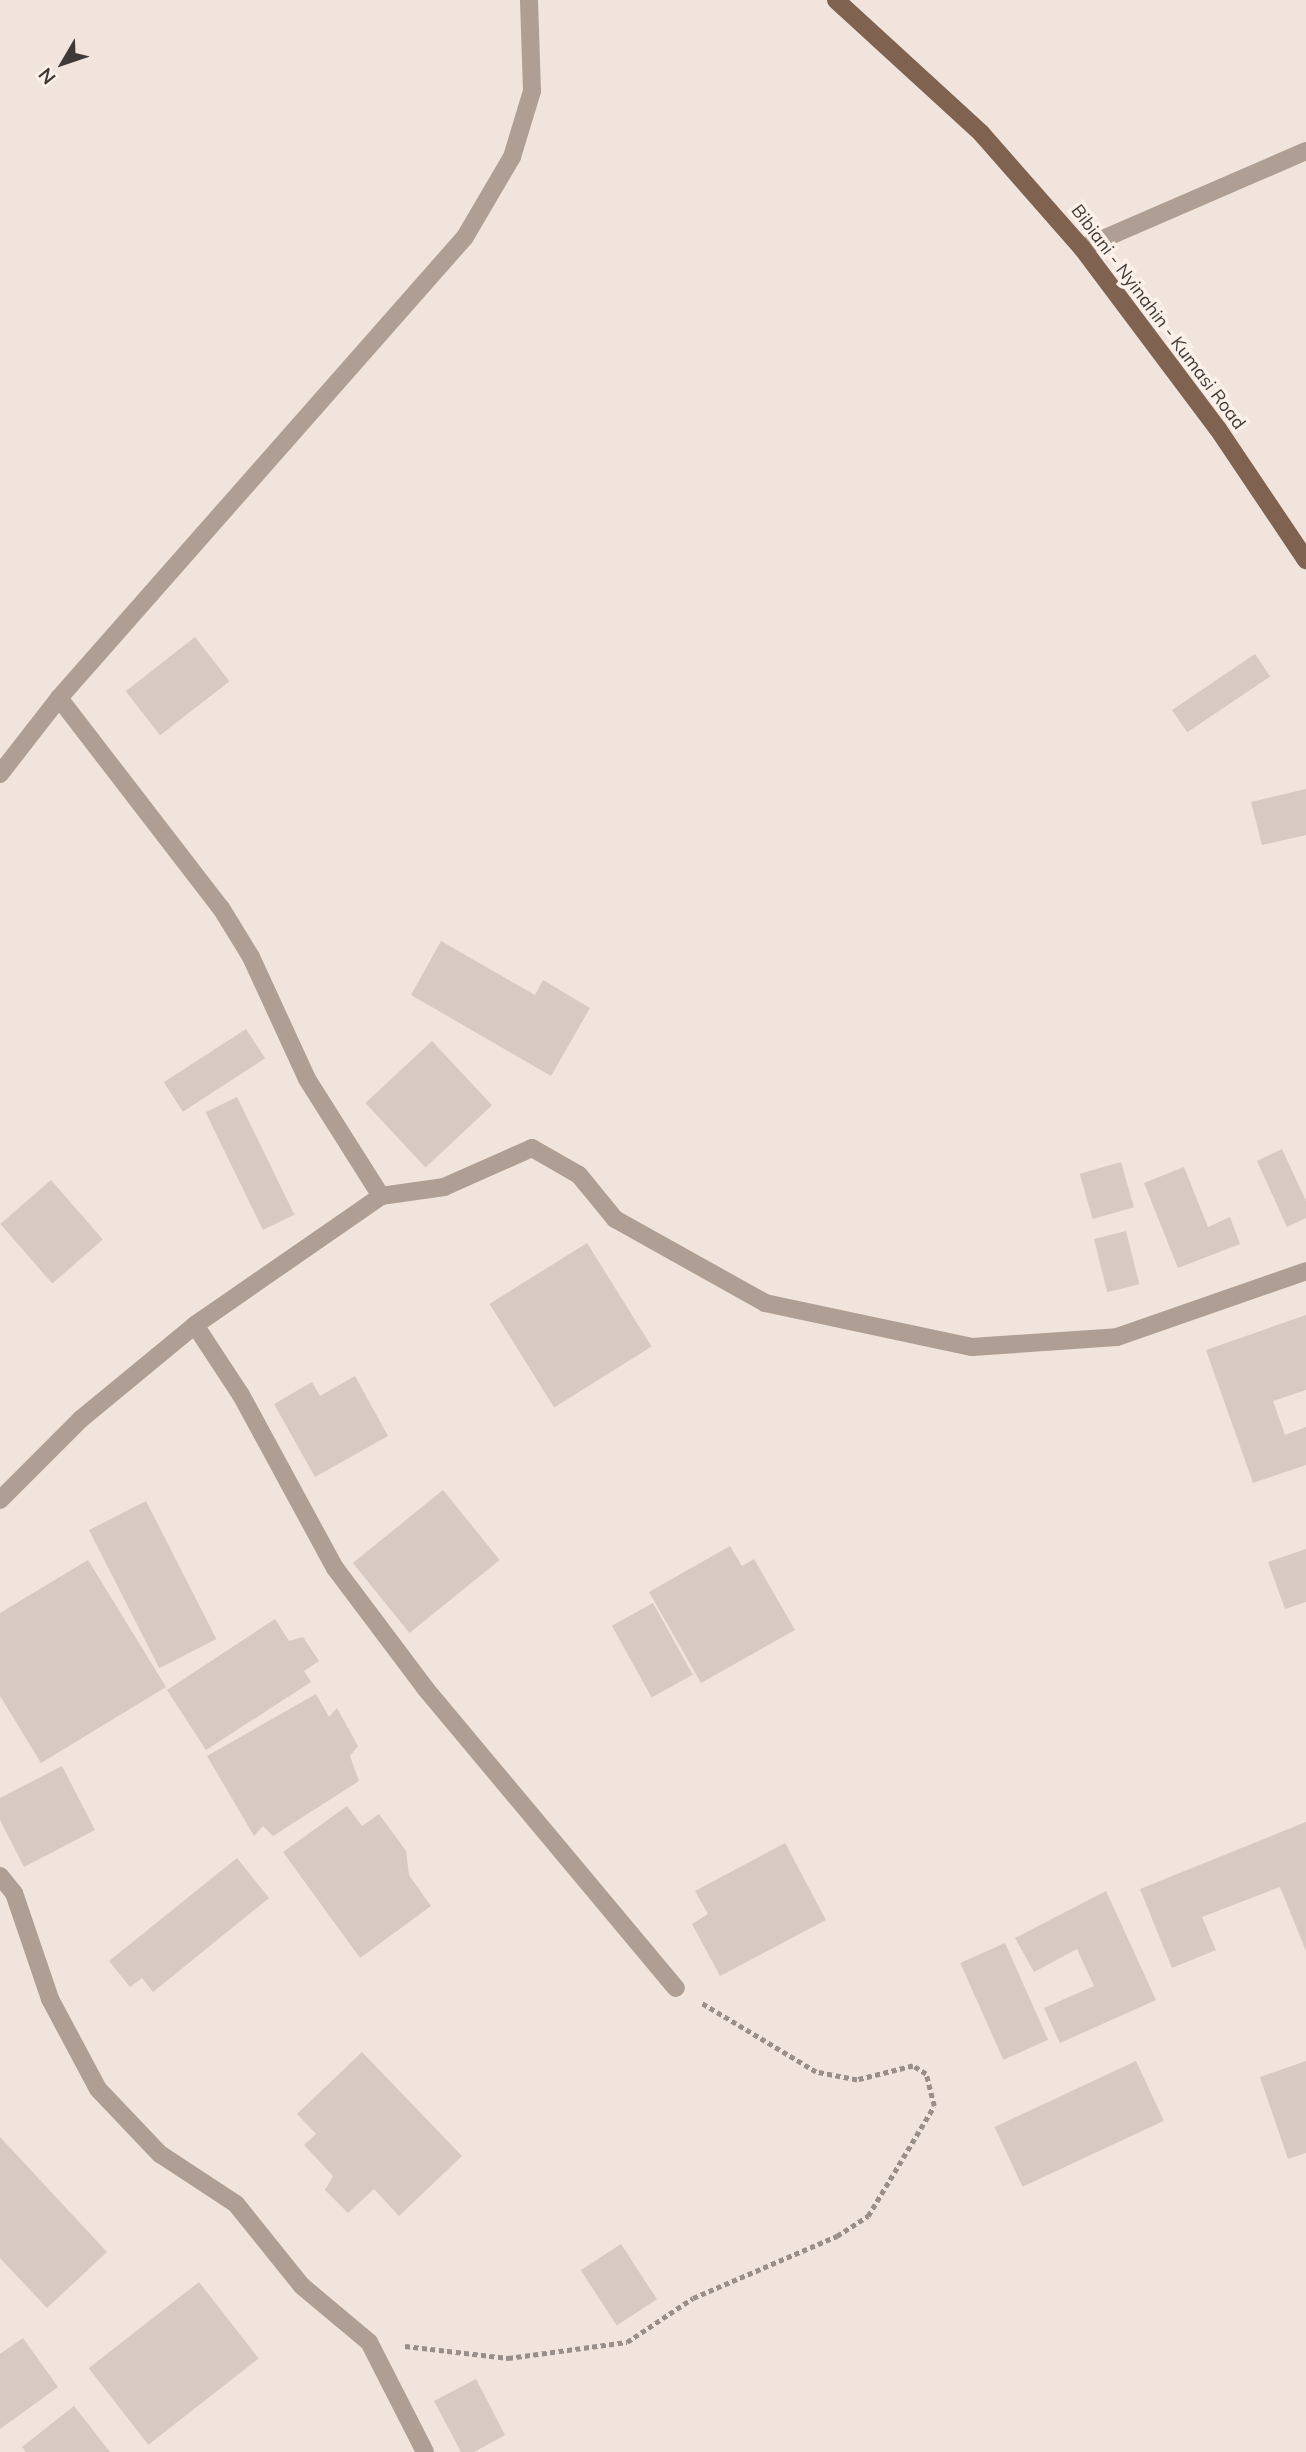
<!DOCTYPE html>
<html>
<head>
<meta charset="utf-8">
<style>
  body { margin:0 }
  #map { position:relative; width:1306px; height:2452px; overflow:hidden; background:#f0e4dc; font-family:Mulish,sans-serif }
  div>[style] { position:absolute }
  .building>* { inset:0; background:#d6cac3; transform-origin:0 0 }
  .path>* { height:4.5px; margin-top:-2.25px; transform-origin:0; background:repeating-linear-gradient(90deg,#988f8a 0 5px,transparent 0 8.5px) }
  .street>* { height:18px; margin:-9px; padding:0 9px; transform-origin:9px; border-radius:9px; background:#af9e93 }
  .primary>* { height:18px; margin:-9px; padding:0 9px; transform-origin:9px; border-radius:9px; background:#7f624f }
  span { translate:-50% -50%; white-space:nowrap; text-align:center; line-height:1.15; -webkit-text-stroke:7px #fdf1e9; paint-order:stroke }
  .street-label { font-size:18px; color:#3f3a37 }
  .north { position:absolute; left:28px; top:28px; width:70px; height:70px; -webkit-text-stroke:5px #fdf1e9; paint-order:stroke; rotate:231deg; font-size:19px; font-weight:700; line-height:28px; text-align:center; color:#3f3a37 }
  .north::after { content:''; display:block; margin:auto; width:24px; height:32px; background:#3f3a37; clip-path:polygon(50% 0,100% 100%,50% 72%,0 100%) }
</style>
</head>
<body>
<div id="map">
  <div class="building">
    <i style="left:195px;top:637px;width:56px;height:88px;rotate:52deg"></i>
    <i style="left:1255px;top:654px;width:27px;height:100px;rotate:56deg"></i>
    <i style="clip-path:polygon(1306px 789px,1306px 835px,1262px 845px,1251px 802px)"></i>
    <i style="clip-path:polygon(441px 941px,535px 995px,543px 980px,590px 1008px,551px 1076px,411px 995px)"></i>
    <i style="left:246px;top:1029px;width:35px;height:98px;rotate:57deg"></i>
    <i style="left:432px;top:1041px;width:88px;height:91px;rotate:47deg"></i>
    <i style="left:237px;top:1097px;width:131px;height:35px;rotate:64deg"></i>
    <i style="clip-path:polygon(1282px 1149px,1306px 1201px,1306px 1218px,1287px 1227px,1257px 1161px)"></i>
    <i style="left:1121px;top:1162px;width:47px;height:43px;rotate:74deg"></i>
    <i style="clip-path:polygon(1184px 1167px,1208px 1227px,1230px 1217px,1240px 1244px,1178px 1268px,1144px 1183px)"></i>
    <i style="left:51px;top:1180px;width:79px;height:67px;rotate:49deg"></i>
    <i style="left:1126px;top:1231px;width:55px;height:33px;rotate:76deg"></i>
    <i style="left:587px;top:1243px;width:122px;height:115px;rotate:58deg"></i>
    <i style="clip-path:polygon(1306px 1315px,1306px 1390px,1273px 1401px,1285px 1435px,1306px 1427px,1306px 1465px,1253px 1483px,1206px 1350px)"></i>
    <i style="clip-path:polygon(355px 1376px,388px 1436px,315px 1477px,274px 1404px,312px 1382px,320px 1396px)"></i>
    <i style="left:443px;top:1490px;width:90px;height:116px;rotate:51deg"></i>
    <i style="left:146px;top:1501px;width:155px;height:64px;rotate:63deg"></i>
    <i style="clip-path:polygon(730px 1546px,742px 1566px,754px 1559px,795px 1630px,701px 1683px,649px 1592px)"></i>
    <i style="clip-path:polygon(1306px 1549px,1306px 1602px,1285px 1609px,1268px 1562px)"></i>
    <i style="clip-path:polygon(88px 1560px,166px 1687px,41px 1763px,0 1696px,0 1613px)"></i>
    <i style="left:653px;top:1603px;width:82px;height:47px;rotate:61deg"></i>
    <i style="clip-path:polygon(275px 1619px,289px 1641px,303px 1637px,319px 1661px,304px 1671px,311px 1682px,206px 1750px,167px 1690px)"></i>
    <i style="clip-path:polygon(316px 1694px,329px 1717px,337px 1708px,358px 1746px,350px 1756px,359px 1781px,273px 1836px,263px 1826px,254px 1836px,207px 1756px)"></i>
    <i style="clip-path:polygon(62px 1766px,95px 1830px,24px 1867px,0 1820px,0 1798px)"></i>
    <i style="clip-path:polygon(347px 1806px,362px 1826px,379px 1814px,406px 1851px,409px 1875px,431px 1906px,360px 1958px,283px 1852px)"></i>
    <i style="clip-path:polygon(1306px 1822px,1306px 1951px,1280px 1887px,1202px 1917px,1216px 1950px,1172px 1968px,1140px 1889px)"></i>
    <i style="clip-path:polygon(785px 1843px,826px 1920px,720px 1976px,692px 1924px,708px 1914px,695px 1891px)"></i>
    <i style="clip-path:polygon(237px 1858px,269px 1898px,153px 1992px,142px 1978px,130px 1987px,109px 1961px)"></i>
    <i style="clip-path:polygon(1106px 1891px,1156px 2000px,1060px 2043px,1044px 2008px,1094px 1986px,1077px 1949px,1034px 1972px,1015px 1938px)"></i>
    <i style="left:1005px;top:1943px;width:106px;height:49px;rotate:66deg"></i>
    <i style="clip-path:polygon(362px 2052px,462px 2156px,399px 2216px,374px 2189px,348px 2213px,325px 2190px,333px 2176px,304px 2145px,316px 2134px,297px 2114px)"></i>
    <i style="left:1136px;top:2061px;width:66px;height:156px;rotate:65deg"></i>
    <i style="clip-path:polygon(1306px 2061px,1306px 2153px,1288px 2159px,1260px 2077px)"></i>
    <i style="clip-path:polygon(0 2137px,107px 2252px,47px 2308px,0 2258px)"></i>
    <i style="left:621px;top:2244px;width:66px;height:48px;rotate:57deg"></i>
    <i style="left:199px;top:2282px;width:97px;height:140px;rotate:52deg"></i>
    <i style="clip-path:polygon(23px 2338px,58px 2387px,0 2429px,0 2354px)"></i>
    <i style="clip-path:polygon(476px 2379px,505px 2435px,474px 2452px,461px 2452px,434px 2401px)"></i>
    <i style="clip-path:polygon(74px 2406px,110px 2452px,26px 2452px,22px 2447px)"></i>
  </div>
  <div class="path">
    <i style="left:405px;top:2346px;width:104px;rotate:6.6deg"></i>
    <i style="left:508px;top:2358px;width:120px;rotate:-7.7deg"></i>
    <i style="left:627px;top:2342px;width:79px;rotate:-33.7deg"></i>
    <i style="left:693px;top:2298px;width:157px;rotate:-23.3deg"></i>
    <i style="left:837px;top:2236px;width:37px;rotate:-33deg"></i>
    <i style="left:868px;top:2216px;width:128px;rotate:-59deg"></i>
    <i style="left:934px;top:2106px;width:33px;rotate:-104deg"></i>
    <i style="left:926px;top:2074px;width:15px;rotate:-148deg"></i>
    <i style="left:913px;top:2066px;width:58px;rotate:166deg"></i>
    <i style="left:857px;top:2080px;width:42px;rotate:-169deg"></i>
    <i style="left:816px;top:2072px;width:134px;rotate:-149deg"></i>
  </div>
  <div class="street">
    <i style="left:1082px;top:248px;width:244px;rotate:-23.4deg"></i>
    <i style="left:59px;top:698px;width:265px;rotate:52.4deg"></i>
    <i style="left:221px;top:908px;width:57px;rotate:58.5deg"></i>
    <i style="left:251px;top:957px;width:134px;rotate:65.3deg"></i>
    <i style="left:307px;top:1079px;width:138px;rotate:57.7deg"></i>
    <i style="left:0;top:774px;width:96px;rotate:-52.2deg"></i>
    <i style="left:59px;top:698px;width:614px;rotate:-48.63deg"></i>
    <i style="left:465px;top:237px;width:93px;rotate:-59.6deg"></i>
    <i style="left:512px;top:157px;width:69px;rotate:-73.1deg"></i>
    <i style="left:532px;top:91px;width:91px;rotate:-91.9deg"></i>
    <i style="left:195px;top:1325px;width:84px;rotate:56.7deg"></i>
    <i style="left:241px;top:1395px;width:197px;rotate:61.5deg"></i>
    <i style="left:335px;top:1568px;width:150px;rotate:53.1deg"></i>
    <i style="left:425px;top:1688px;width:391px;rotate:50.1deg"></i>
    <i style="left:0;top:1500px;width:115px;rotate:-45deg"></i>
    <i style="left:81px;top:1419px;width:148px;rotate:-39.5deg"></i>
    <i style="left:195px;top:1325px;width:226px;rotate:-34.7deg"></i>
    <i style="left:381px;top:1196px;width:64px;rotate:-8.1deg"></i>
    <i style="left:444px;top:1187px;width:96px;rotate:-23.9deg"></i>
    <i style="left:532px;top:1148px;width:54px;rotate:29.9deg"></i>
    <i style="left:579px;top:1175px;width:57px;rotate:50.7deg"></i>
    <i style="left:615px;top:1219px;width:172px;rotate:29.2deg"></i>
    <i style="left:765px;top:1303px;width:212px;rotate:12deg"></i>
    <i style="left:972px;top:1347px;width:145px;rotate:-3.9deg"></i>
    <i style="left:1117px;top:1337px;width:200px;rotate:-19.2deg"></i>
    <i style="left:0;top:1876px;width:22px;rotate:51deg"></i>
    <i style="left:14px;top:1893px;width:112px;rotate:71.2deg"></i>
    <i style="left:50px;top:1999px;width:102px;rotate:61.9deg"></i>
    <i style="left:98px;top:2089px;width:90px;rotate:46.4deg"></i>
    <i style="left:160px;top:2154px;width:91px;rotate:33.3deg"></i>
    <i style="left:236px;top:2204px;width:105px;rotate:51.2deg"></i>
    <i style="left:302px;top:2286px;width:87px;rotate:39.9deg"></i>
    <i style="left:369px;top:2342px;width:123px;rotate:63deg"></i>
  </div>
  <div class="primary">
    <i style="left:836px;top:0;width:197px;rotate:42.5deg"></i>
    <i style="left:981px;top:133px;width:153px;rotate:48.7deg"></i>
    <i style="left:1082px;top:248px;width:226px;rotate:53.1deg"></i>
    <i style="left:1218px;top:429px;width:158px;rotate:56.1deg"></i>
  </div>
  <div class="street-label">
    <span style="left:1158px;top:317px;rotate:53deg">Bibiani - Nyinahin - Kumasi Road</span>
  </div>
  <div class="north">N</div>
</div>
</body>
</html>
